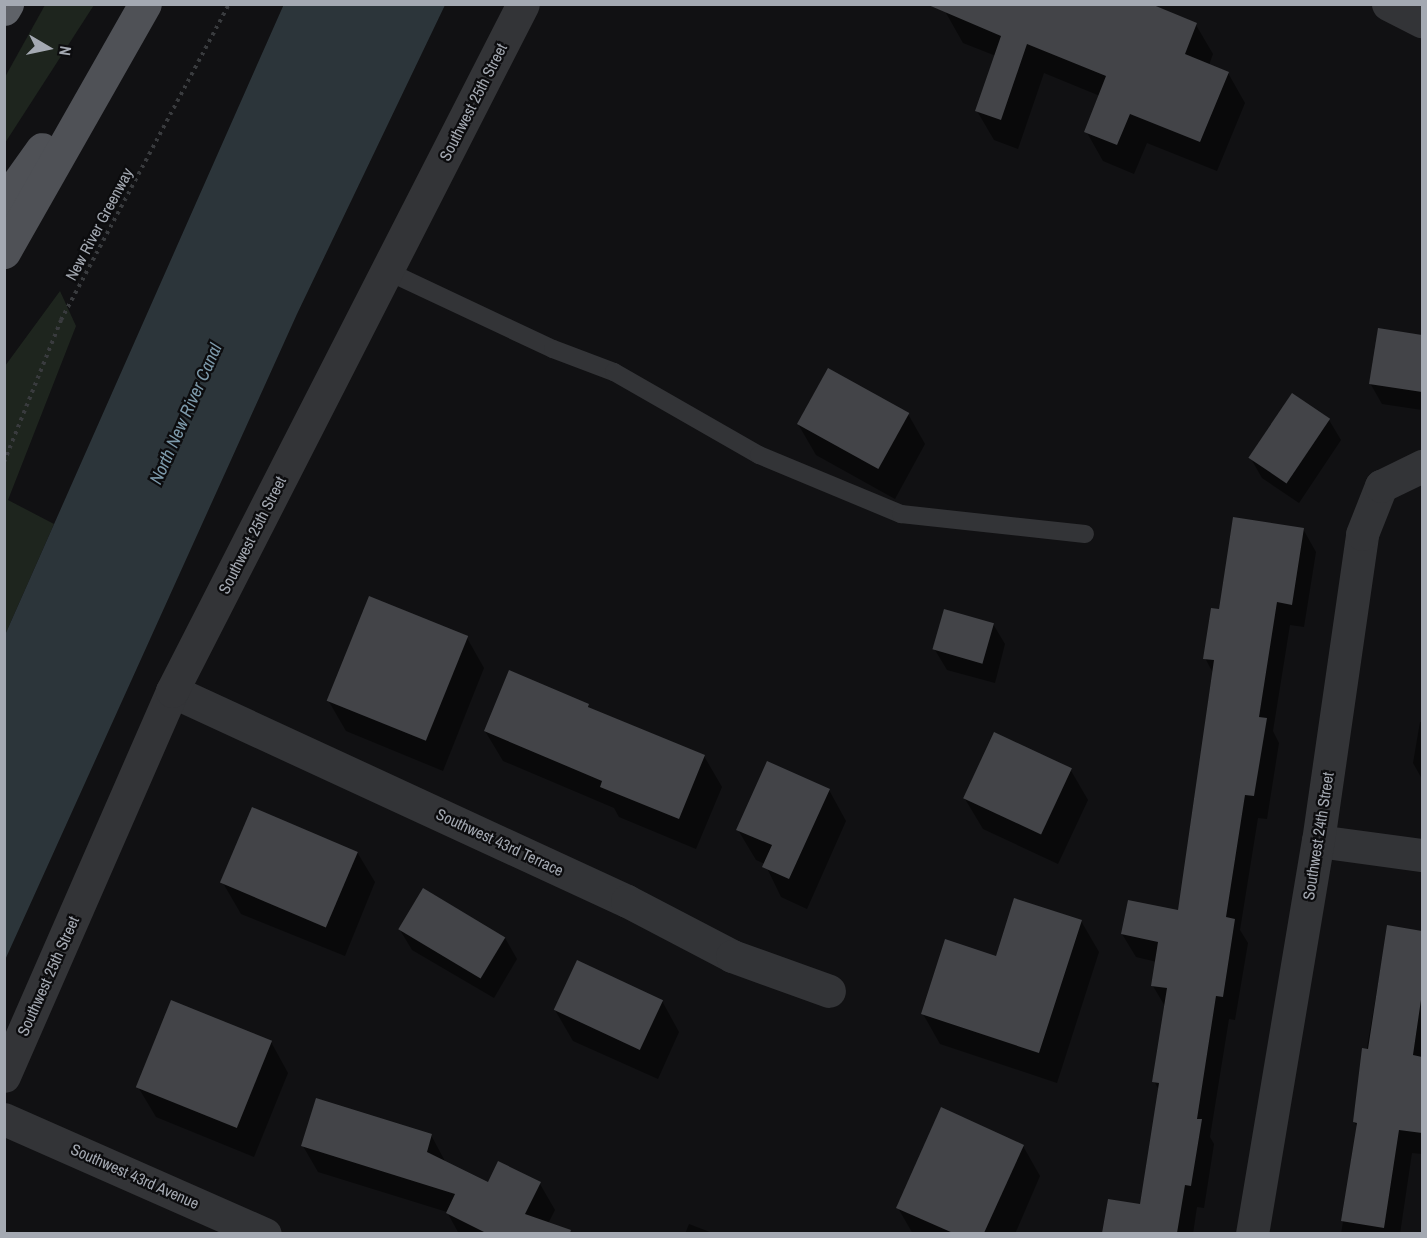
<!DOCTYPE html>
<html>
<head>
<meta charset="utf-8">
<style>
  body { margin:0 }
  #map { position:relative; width:1427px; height:1238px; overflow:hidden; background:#111113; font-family:"Archivo Narrow",sans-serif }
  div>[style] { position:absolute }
  .green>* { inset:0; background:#1e251e }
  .water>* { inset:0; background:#2c353a }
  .shadow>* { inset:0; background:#0007 }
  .building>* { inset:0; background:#434448; transform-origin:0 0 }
  .path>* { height:4px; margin-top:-2px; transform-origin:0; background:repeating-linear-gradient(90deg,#393b3e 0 3px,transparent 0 7.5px) }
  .service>* { height:18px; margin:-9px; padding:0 9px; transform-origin:9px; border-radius:9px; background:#333437 }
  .minor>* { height:33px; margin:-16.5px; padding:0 16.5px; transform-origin:16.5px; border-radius:16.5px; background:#333437 }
  .primary>* { height:33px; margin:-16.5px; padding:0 16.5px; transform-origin:16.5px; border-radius:16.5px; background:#4f5156 }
  .motorway>* { height:33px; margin:-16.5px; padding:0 16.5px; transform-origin:16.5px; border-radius:16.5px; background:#5f6268 }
  span { translate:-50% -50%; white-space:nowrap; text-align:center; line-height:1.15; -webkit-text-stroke:4.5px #0c0c0e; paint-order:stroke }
  .street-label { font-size:16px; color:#a4a9b2 }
  .water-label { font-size:18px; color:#7d9aab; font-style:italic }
  .frame { position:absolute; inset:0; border:6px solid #a4a9b2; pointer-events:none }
  .north { position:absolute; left:18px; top:18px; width:60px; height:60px; -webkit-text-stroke:4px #0c0c0e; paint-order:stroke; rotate:99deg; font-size:16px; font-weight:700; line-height:24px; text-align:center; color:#a4a9b2 }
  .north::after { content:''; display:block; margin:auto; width:21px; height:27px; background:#a4a9b2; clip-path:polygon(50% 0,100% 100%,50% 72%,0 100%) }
</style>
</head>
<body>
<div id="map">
  <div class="green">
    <i style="clip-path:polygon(45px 5px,94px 5px,5px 143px,5px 77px)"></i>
    <i style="clip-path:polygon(60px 291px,76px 326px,8px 500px,54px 524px,5px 635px,5px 366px)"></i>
  </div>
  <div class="water">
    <i style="clip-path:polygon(284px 4px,445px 5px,297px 314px,5px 960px,5px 635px)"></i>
  </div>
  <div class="shadow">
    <i style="clip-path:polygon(948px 7px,1196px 25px,1213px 54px,1209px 65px,1228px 73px,1245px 103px,1217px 171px,1147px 143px,1134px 174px,1103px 161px,1086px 131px,1100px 96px,1044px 73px,1018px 149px,994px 140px,977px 111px,996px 56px,963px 43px,946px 13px)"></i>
    <i style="clip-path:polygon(1379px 330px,1422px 337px,1422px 410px,1382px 404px,1370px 383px)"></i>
    <i style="clip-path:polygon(908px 414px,925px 444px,895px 499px,816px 455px,798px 424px)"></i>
    <i style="clip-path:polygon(1329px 420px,1341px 440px,1299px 503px,1262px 478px,1250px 457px)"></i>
    <i style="clip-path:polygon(1303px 529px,1316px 552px,1304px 627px,1290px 625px,1273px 731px,1279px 743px,1267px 819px,1258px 818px,1240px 930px,1248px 943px,1235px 1020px,1229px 1019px,1210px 1137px,1214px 1144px,1204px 1208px,1197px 1207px,1193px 1234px,1104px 1234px,1109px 1200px,1141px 1205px,1159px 1090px,1154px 1081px,1166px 1008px,1153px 986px,1157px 962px,1136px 957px,1122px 934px,1179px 912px,1213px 673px,1205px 658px,1220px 611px)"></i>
    <i style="clip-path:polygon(993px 624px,1005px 644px,995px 683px,947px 670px,935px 650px)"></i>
    <i style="clip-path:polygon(467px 638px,484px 668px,443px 771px,346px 731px,328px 700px)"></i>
    <i style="clip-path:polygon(588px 705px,591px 711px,704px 756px,722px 787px,696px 849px,619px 817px,614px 808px,503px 761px,485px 731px)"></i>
    <i style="clip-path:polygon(1420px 722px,1422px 722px,1422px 779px,1413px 763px)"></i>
    <i style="clip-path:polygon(1070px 769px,1088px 800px,1058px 864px,983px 829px,965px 799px)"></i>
    <i style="clip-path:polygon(829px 790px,846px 821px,807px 909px,781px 897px,765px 864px,756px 860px,738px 830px)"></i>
    <i style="clip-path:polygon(357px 852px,375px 882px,345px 956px,241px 914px,223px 883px)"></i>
    <i style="clip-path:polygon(1081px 921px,1099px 952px,1057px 1083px,940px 1044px,923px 1014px,997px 957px)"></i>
    <i style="clip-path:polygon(1388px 927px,1422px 932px,1422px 1154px,1412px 1153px,1400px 1234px,1341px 1234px,1358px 1128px,1354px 1122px)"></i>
    <i style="clip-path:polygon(400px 930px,505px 938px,517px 959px,494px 998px,412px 950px)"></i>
    <i style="clip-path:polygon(662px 1001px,679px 1032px,658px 1079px,573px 1041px,555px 1010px)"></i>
    <i style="clip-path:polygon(271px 1042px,288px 1073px,254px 1157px,156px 1117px,138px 1087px)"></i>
    <i style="clip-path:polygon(431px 1135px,446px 1163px,488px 1184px,540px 1184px,555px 1210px,543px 1234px,459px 1234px,447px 1212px,318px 1172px,303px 1146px)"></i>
    <i style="clip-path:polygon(1023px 1146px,1040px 1176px,1015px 1234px,913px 1234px,898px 1208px)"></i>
    <i style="clip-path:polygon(689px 1224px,715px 1234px,685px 1234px)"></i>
  </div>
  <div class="building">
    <i style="clip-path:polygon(926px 4px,1151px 4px,1197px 23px,1185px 54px,1229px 72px,1200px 142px,1130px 114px,1117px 145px,1084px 132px,1106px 76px,1027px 44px,1001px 120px,975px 111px,1001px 36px)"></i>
    <i style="clip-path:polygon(1378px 328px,1422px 335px,1422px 392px,1369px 384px)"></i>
    <i style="left:828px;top:368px;width:93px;height:64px;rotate:29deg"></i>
    <i style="left:1292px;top:393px;width:46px;height:78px;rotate:34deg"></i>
    <i style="clip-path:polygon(1233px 517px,1304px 528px,1292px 605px,1277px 602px,1259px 717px,1267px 718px,1254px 796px,1245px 795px,1226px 917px,1235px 919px,1223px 997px,1216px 996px,1197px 1119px,1202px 1119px,1191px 1186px,1185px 1185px,1177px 1233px,1102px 1233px,1108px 1199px,1140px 1204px,1159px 1083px,1152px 1082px,1167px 988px,1151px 986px,1158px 942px,1121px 934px,1128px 900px,1178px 910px,1214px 660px,1203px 659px,1211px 608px,1219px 609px)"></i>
    <i style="left:369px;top:596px;width:107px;height:113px;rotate:22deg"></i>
    <i style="left:944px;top:609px;width:52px;height:42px;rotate:16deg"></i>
    <i style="clip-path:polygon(509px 670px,589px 704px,588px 707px,705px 755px,679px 819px,600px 787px,602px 781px,484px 731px)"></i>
    <i style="left:994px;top:732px;width:86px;height:73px;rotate:25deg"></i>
    <i style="clip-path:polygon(767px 761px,830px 789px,789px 879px,762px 867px,772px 845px,736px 830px)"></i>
    <i style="left:252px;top:807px;width:115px;height:82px;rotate:23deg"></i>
    <i style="left:423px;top:888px;width:96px;height:48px;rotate:31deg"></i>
    <i style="clip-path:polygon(1014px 898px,1082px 920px,1039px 1053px,921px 1014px,945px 939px,996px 956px)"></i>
    <i style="clip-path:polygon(1387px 925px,1422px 931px,1422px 993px,1413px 1055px,1422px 1057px,1422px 1133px,1399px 1130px,1384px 1228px,1341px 1221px,1357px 1123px,1353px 1122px,1362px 1048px,1368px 1049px)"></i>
    <i style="left:577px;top:960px;width:95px;height:55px;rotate:25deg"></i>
    <i style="left:171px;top:1000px;width:109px;height:94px;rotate:22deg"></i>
    <i style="clip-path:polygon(316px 1098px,432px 1134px,427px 1152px,488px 1182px,498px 1161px,541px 1182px,525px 1214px,571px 1230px,570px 1233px,486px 1233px,446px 1213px,455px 1194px,301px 1146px)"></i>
    <i style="clip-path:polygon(941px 1107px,1024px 1145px,984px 1233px,953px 1233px,896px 1208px)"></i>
  </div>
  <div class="path">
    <i style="left:4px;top:462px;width:153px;rotate:-68.1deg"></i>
    <i style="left:61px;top:320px;width:358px;rotate:-62deg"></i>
  </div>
  <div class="service">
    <i style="left:387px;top:271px;width:183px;rotate:25.2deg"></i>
    <i style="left:553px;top:349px;width:65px;rotate:20.7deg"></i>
    <i style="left:614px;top:372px;width:167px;rotate:29.8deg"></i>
    <i style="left:759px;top:455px;width:154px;rotate:22.6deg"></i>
    <i style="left:901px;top:514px;width:185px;rotate:6.2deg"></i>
  </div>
  <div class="minor">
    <i style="left:1388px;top:4px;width:38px;rotate:27deg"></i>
    <i style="left:172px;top:691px;width:501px;rotate:24.78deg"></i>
    <i style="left:627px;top:901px;width:119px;rotate:27.6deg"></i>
    <i style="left:732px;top:956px;width:103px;rotate:19.8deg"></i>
    <i style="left:1318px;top:841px;width:105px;rotate:7.7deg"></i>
    <i style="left:4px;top:1076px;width:420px;rotate:-66.4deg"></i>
    <i style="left:172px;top:691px;width:771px;rotate:-62.94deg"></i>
    <i style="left:4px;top:1119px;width:285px;rotate:23.8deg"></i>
    <i style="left:1252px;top:1234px;width:399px;rotate:-80.5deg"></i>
    <i style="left:1318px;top:841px;width:310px;rotate:-81.8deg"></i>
    <i style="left:1362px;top:534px;width:52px;rotate:-68.4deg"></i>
    <i style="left:1381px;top:486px;width:46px;rotate:-26deg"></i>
  </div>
  <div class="primary">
    <i style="left:4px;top:202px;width:65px;rotate:-54.4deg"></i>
    <i style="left:4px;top:252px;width:285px;rotate:-60.4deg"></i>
  </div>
  <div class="motorway">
    <i style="left:4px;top:9px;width:6px;rotate:-59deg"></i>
  </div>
  <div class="street-label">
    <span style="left:473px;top:102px;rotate:-63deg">Southwest 25th Street</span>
    <span style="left:99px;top:224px;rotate:-62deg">New River Greenway</span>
    <span style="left:252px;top:535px;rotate:-63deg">Southwest 25th Street</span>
    <span style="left:1318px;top:836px;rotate:-81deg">Southwest 24th Street</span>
    <span style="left:500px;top:842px;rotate:25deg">Southwest 43rd Terrace</span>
    <span style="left:48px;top:976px;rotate:-66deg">Southwest 25th Street</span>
    <span style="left:135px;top:1176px;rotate:24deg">Southwest 43rd Avenue</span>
  </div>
  <div class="water-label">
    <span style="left:186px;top:414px;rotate:-66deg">North New River Canal</span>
  </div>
  <div class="frame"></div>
  <div class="north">N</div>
</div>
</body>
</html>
